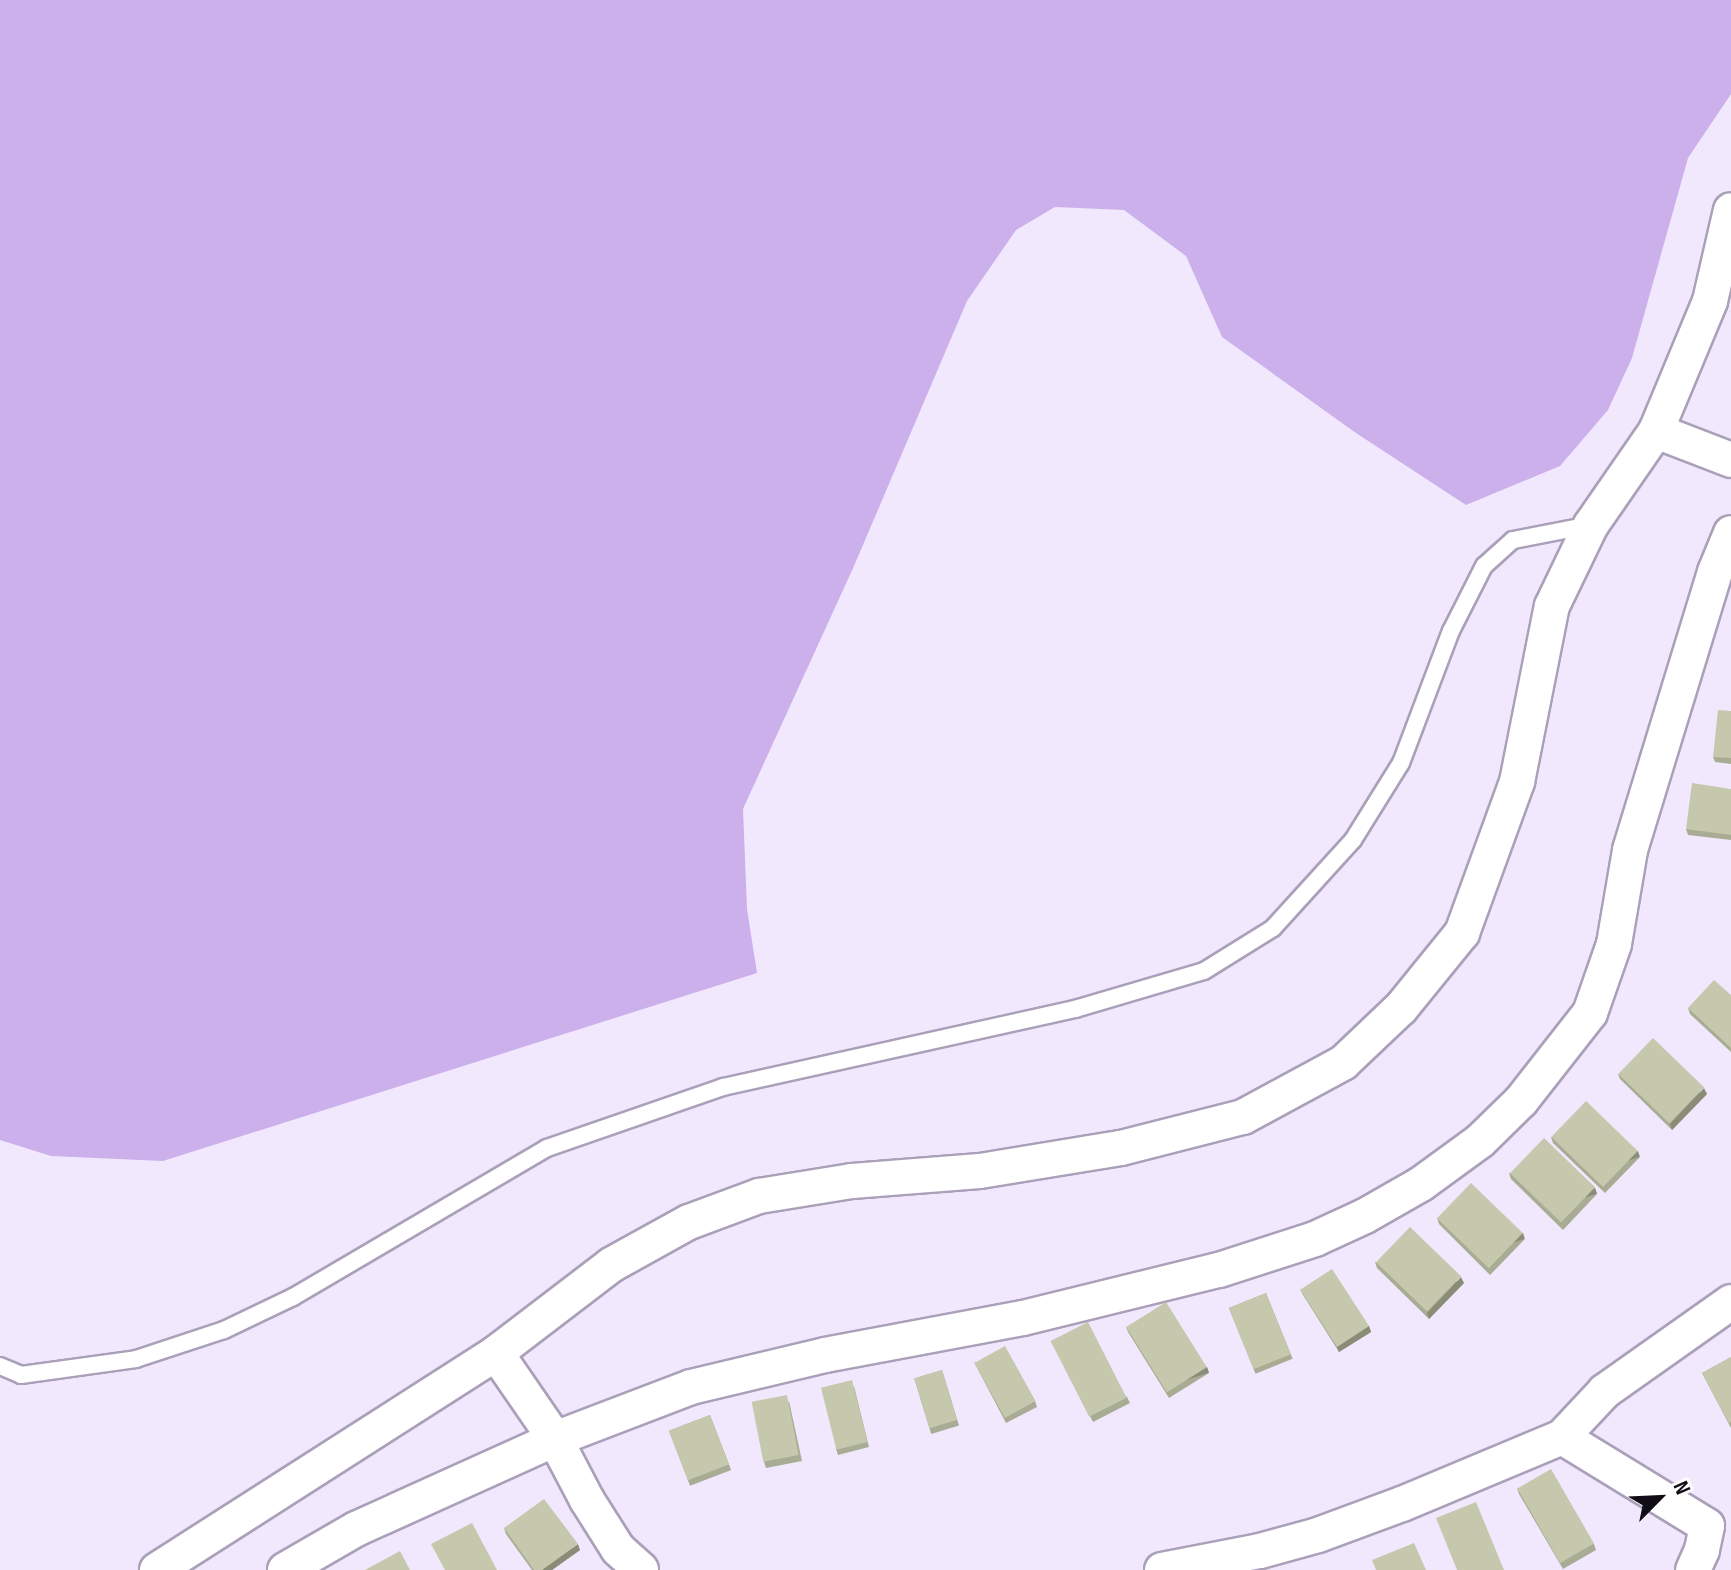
<!DOCTYPE html>
<html>
<head>
<meta charset="utf-8">
<style>
  body { margin:0 }
  #map { position:relative; width:1731px; height:1570px; overflow:hidden; background:#f1e8fd; font-family:"Sofia Sans Condensed",sans-serif }
  div>[style] { position:absolute }
  .green>* { inset:0; background:#cbb0ec }
  .roads { filter:drop-shadow(2px 0 #aba0b9) drop-shadow(-2px 0 #aba0b9) drop-shadow(0 2px #aba0b9) drop-shadow(0 -2px #aba0b9) }
  .service>* { height:16px; margin:-8px; padding:0 8px; transform-origin:8px; border-radius:8px; background:#fff }
  .minor>* { height:34px; margin:-17px; padding:0 17px; transform-origin:17px; border-radius:17px; background:#fff }
  .wall>* { inset:0; background:#a9ac94; transform-origin:0 0 }
  .shaded-wall>* { inset:0; background:#8a8c78; transform-origin:0 0 }
  .building>* { inset:0; background:#c5c8ac; transform-origin:0 0 }
  span { translate:-50% -50%; white-space:nowrap; text-align:center; line-height:1.15; -webkit-text-stroke:6px #fff; paint-order:stroke }
  .north { position:absolute; left:1619px; top:1458px; width:80px; height:80px; -webkit-text-stroke:6px #fff; paint-order:stroke; rotate:66deg; font-size:22px; font-weight:700; line-height:32px; text-align:center; color:#110d16 }
  .north::after { content:''; display:block; margin:auto; width:28px; height:36px; background:#110d16; clip-path:polygon(50% 0,100% 100%,50% 72%,0 100%) }
</style>
</head>
<body>
<div id="map">
  <div class="green">
    <i style="clip-path:polygon(0 0,1731px 0,1731px 94px,1688px 158px,1632px 358px,1608px 410px,1560px 466px,1466px 505px,1356px 433px,1222px 337px,1186px 256px,1124px 210px,1055px 207px,1016px 230px,967px 301px,854px 566px,743px 809px,747px 909px,757px 973px,163px 1161px,51px 1156px,0 1140px)"></i>
  </div>
  <div class="roads">
    <div class="service">
      <i style="left:0;top:1366px;width:23px;rotate:23deg"></i>
      <i style="left:21px;top:1375px;width:116px;rotate:-7.9deg"></i>
      <i style="left:136px;top:1359px;width:93px;rotate:-18.2deg"></i>
      <i style="left:224px;top:1330px;width:76px;rotate:-25.6deg"></i>
      <i style="left:293px;top:1297px;width:294px;rotate:-30.4deg"></i>
      <i style="left:547px;top:1148px;width:186px;rotate:-19.1deg"></i>
      <i style="left:723px;top:1087px;width:361px;rotate:-12.5deg"></i>
      <i style="left:1075px;top:1009px;width:134px;rotate:-16.4deg"></i>
      <i style="left:1204px;top:971px;width:81px;rotate:-31.9deg"></i>
      <i style="left:1273px;top:928px;width:119px;rotate:-47.7deg"></i>
      <i style="left:1353px;top:840px;width:91px;rotate:-58.1deg"></i>
      <i style="left:1401px;top:763px;width:141px;rotate:-69.3deg"></i>
      <i style="left:1451px;top:631px;width:73px;rotate:-63.1deg"></i>
      <i style="left:1484px;top:566px;width:39px;rotate:-42deg"></i>
      <i style="left:1513px;top:540px;width:78px;rotate:-11deg"></i>
    </div>
    <div class="minor">
      <i style="left:1656px;top:431px;width:80px;rotate:21.1deg"></i>
      <i style="left:496px;top:1353px;width:104px;rotate:55.5deg"></i>
      <i style="left:555px;top:1439px;width:69px;rotate:62.3deg"></i>
      <i style="left:587px;top:1500px;width:58px;rotate:57.7deg"></i>
      <i style="left:618px;top:1549px;width:31px;rotate:42deg"></i>
      <i style="left:1562px;top:1437px;width:170px;rotate:31.5deg"></i>
      <i style="left:1707px;top:1526px;width:25px;rotate:102deg"></i>
      <i style="left:1702px;top:1550px;width:22px;rotate:114deg"></i>
      <i style="left:157px;top:1570px;width:403px;rotate:-32.6deg"></i>
      <i style="left:496px;top:1353px;width:145px;rotate:-37.4deg"></i>
      <i style="left:611px;top:1265px;width:89px;rotate:-28.9deg"></i>
      <i style="left:689px;top:1222px;width:75px;rotate:-20.4deg"></i>
      <i style="left:759px;top:1196px;width:94px;rotate:-9.2deg"></i>
      <i style="left:852px;top:1181px;width:128px;rotate:-4.5deg"></i>
      <i style="left:980px;top:1171px;width:143px;rotate:-9.3deg"></i>
      <i style="left:1121px;top:1148px;width:126px;rotate:-14.3deg"></i>
      <i style="left:1243px;top:1117px;width:114px;rotate:-28.4deg"></i>
      <i style="left:1343px;top:1063px;width:80px;rotate:-43.5deg"></i>
      <i style="left:1401px;top:1008px;width:97px;rotate:-50.9deg"></i>
      <i style="left:1462px;top:933px;width:161px;rotate:-70deg"></i>
      <i style="left:1517px;top:782px;width:179px;rotate:-78.8deg"></i>
      <i style="left:1552px;top:606px;width:90px;rotate:-64.3deg"></i>
      <i style="left:1591px;top:525px;width:114px;rotate:-55.3deg"></i>
      <i style="left:1656px;top:431px;width:141px;rotate:-67.4deg"></i>
      <i style="left:1710px;top:301px;width:93px;rotate:-77deg"></i>
      <i style="left:285px;top:1570px;width:82px;rotate:-30deg"></i>
      <i style="left:356px;top:1529px;width:218px;rotate:-24.3deg"></i>
      <i style="left:555px;top:1439px;width:146px;rotate:-20.9deg"></i>
      <i style="left:691px;top:1387px;width:138px;rotate:-13.4deg"></i>
      <i style="left:825px;top:1355px;width:201px;rotate:-10.6deg"></i>
      <i style="left:1023px;top:1318px;width:202px;rotate:-13.8deg"></i>
      <i style="left:1219px;top:1270px;width:101px;rotate:-17.9deg"></i>
      <i style="left:1315px;top:1239px;width:55px;rotate:-24.7deg"></i>
      <i style="left:1365px;top:1216px;width:64px;rotate:-29.7deg"></i>
      <i style="left:1421px;top:1184px;width:73px;rotate:-36.1deg"></i>
      <i style="left:1480px;top:1141px;width:57px;rotate:-44.3deg"></i>
      <i style="left:1521px;top:1101px;width:112px;rotate:-51.9deg"></i>
      <i style="left:1590px;top:1013px;width:73px;rotate:-70.8deg"></i>
      <i style="left:1614px;top:944px;width:95px;rotate:-80.3deg"></i>
      <i style="left:1630px;top:850px;width:291px;rotate:-73deg"></i>
      <i style="left:1715px;top:572px;width:42px;rotate:-67.7deg"></i>
      <i style="left:1162px;top:1570px;width:100px;rotate:-11deg"></i>
      <i style="left:1260px;top:1551px;width:60px;rotate:-15.4deg"></i>
      <i style="left:1318px;top:1535px;width:90px;rotate:-20.3deg"></i>
      <i style="left:1402px;top:1504px;width:173px;rotate:-22.7deg"></i>
      <i style="left:1562px;top:1437px;width:63px;rotate:-46.9deg"></i>
      <i style="left:1605px;top:1391px;width:154px;rotate:-35.2deg"></i>
    </div>
  </div>
  <div class="wall">
    <i style="clip-path:polygon(1731px 711px,1731px 764px,1715px 762px,1713px 757px)"></i>
    <i style="clip-path:polygon(1731px 789px,1731px 840px,1688px 835px,1686px 829px)"></i>
    <i style="clip-path:polygon(1731px 995px,1731px 1052px,1690px 1014px,1688px 1008px)"></i>
    <i style="clip-path:polygon(1618px 1074px,1707px 1094px,1672px 1130px,1620px 1079px)"></i>
    <i style="clip-path:polygon(1551px 1137px,1640px 1157px,1605px 1193px,1553px 1143px)"></i>
    <i style="clip-path:polygon(1509px 1173px,1595px 1188px,1597px 1194px,1563px 1230px,1511px 1179px)"></i>
    <i style="clip-path:polygon(1437px 1218px,1525px 1239px,1490px 1275px,1439px 1224px)"></i>
    <i style="clip-path:polygon(1375px 1262px,1464px 1283px,1429px 1319px,1377px 1268px)"></i>
    <i style="clip-path:polygon(1300px 1289px,1369px 1326px,1371px 1332px,1339px 1352px,1303px 1295px)"></i>
    <i style="left:1266px;top:1293px;width:71px;height:40px;rotate:68deg"></i>
    <i style="clip-path:polygon(1126px 1327px,1207px 1367px,1209px 1373px,1169px 1398px,1128px 1332px)"></i>
    <i style="clip-path:polygon(1051px 1341px,1127px 1397px,1130px 1403px,1093px 1422px)"></i>
    <i style="clip-path:polygon(1731px 1357px,1731px 1428px,1702px 1373px)"></i>
    <i style="clip-path:polygon(974px 1362px,1035px 1401px,1037px 1407px,1006px 1423px)"></i>
    <i style="left:942px;top:1370px;width:58px;height:29px;rotate:73deg"></i>
    <i style="clip-path:polygon(854px 1386px,869px 1447px,838px 1455px,836px 1449px)"></i>
    <i style="clip-path:polygon(789px 1401px,802px 1461px,766px 1468px,764px 1462px)"></i>
    <i style="left:710px;top:1415px;width:59px;height:44px;rotate:69deg"></i>
    <i style="clip-path:polygon(1517px 1488px,1594px 1544px,1596px 1550px,1563px 1569px,1519px 1494px)"></i>
    <i style="clip-path:polygon(504px 1528px,580px 1550px,552px 1570px,532px 1570px,506px 1534px)"></i>
  </div>
  <div class="shaded-wall">
    <i style="clip-path:polygon(1704px 1088px,1707px 1094px,1672px 1130px,1670px 1124px)"></i>
    <i style="left:1638px;top:1151px;width:6px;height:50px;rotate:72deg"></i>
    <i style="left:1595px;top:1188px;width:6px;height:50px;rotate:72deg"></i>
    <i style="left:1523px;top:1233px;width:6px;height:50px;rotate:72deg"></i>
    <i style="clip-path:polygon(1461px 1277px,1464px 1283px,1429px 1319px,1427px 1313px)"></i>
    <i style="clip-path:polygon(1369px 1326px,1371px 1332px,1339px 1352px,1337px 1347px)"></i>
    <i style="left:1207px;top:1367px;width:6px;height:47px;rotate:72deg"></i>
    <i style="clip-path:polygon(578px 1544px,580px 1550px,552px 1570px,542px 1570px)"></i>
  </div>
  <div class="building">
    <i style="clip-path:polygon(1718px 710px,1731px 711px,1731px 758px,1713px 757px)"></i>
    <i style="clip-path:polygon(1692px 783px,1731px 789px,1731px 835px,1686px 829px)"></i>
    <i style="clip-path:polygon(1714px 980px,1731px 995px,1731px 1048px,1688px 1008px)"></i>
    <i style="left:1653px;top:1038px;width:71px;height:50px;rotate:44deg"></i>
    <i style="left:1586px;top:1101px;width:72px;height:50px;rotate:44deg"></i>
    <i style="left:1544px;top:1138px;width:71px;height:49px;rotate:44deg"></i>
    <i style="left:1471px;top:1183px;width:72px;height:49px;rotate:44deg"></i>
    <i style="left:1410px;top:1227px;width:71px;height:49px;rotate:44deg"></i>
    <i style="left:1332px;top:1269px;width:68px;height:38px;rotate:57deg"></i>
    <i style="left:1266px;top:1293px;width:66px;height:40px;rotate:68deg"></i>
    <i style="left:1166px;top:1302px;width:77px;height:47px;rotate:58deg"></i>
    <i style="left:1088px;top:1322px;width:85px;height:42px;rotate:63deg"></i>
    <i style="left:1005px;top:1346px;width:63px;height:35px;rotate:61deg"></i>
    <i style="clip-path:polygon(1731px 1357px,1731px 1422px,1729px 1423px,1702px 1373px)"></i>
    <i style="left:942px;top:1370px;width:52px;height:29px;rotate:73deg"></i>
    <i style="left:852px;top:1380px;width:64px;height:32px;rotate:76deg"></i>
    <i style="left:787px;top:1395px;width:61px;height:36px;rotate:79deg"></i>
    <i style="left:710px;top:1415px;width:53px;height:44px;rotate:69deg"></i>
    <i style="left:1551px;top:1469px;width:86px;height:39px;rotate:60deg"></i>
    <i style="clip-path:polygon(544px 1499px,578px 1544px,542px 1570px,534px 1570px,504px 1528px)"></i>
    <i style="clip-path:polygon(1476px 1502px,1504px 1570px,1457px 1570px,1436px 1518px)"></i>
    <i style="clip-path:polygon(472px 1523px,497px 1570px,445px 1570px,431px 1544px)"></i>
    <i style="clip-path:polygon(1414px 1543px,1426px 1570px,1376px 1570px,1372px 1560px)"></i>
    <i style="clip-path:polygon(400px 1551px,410px 1570px,365px 1570px)"></i>
  </div>
  <div class="north">N</div>
</div>
</body>
</html>
